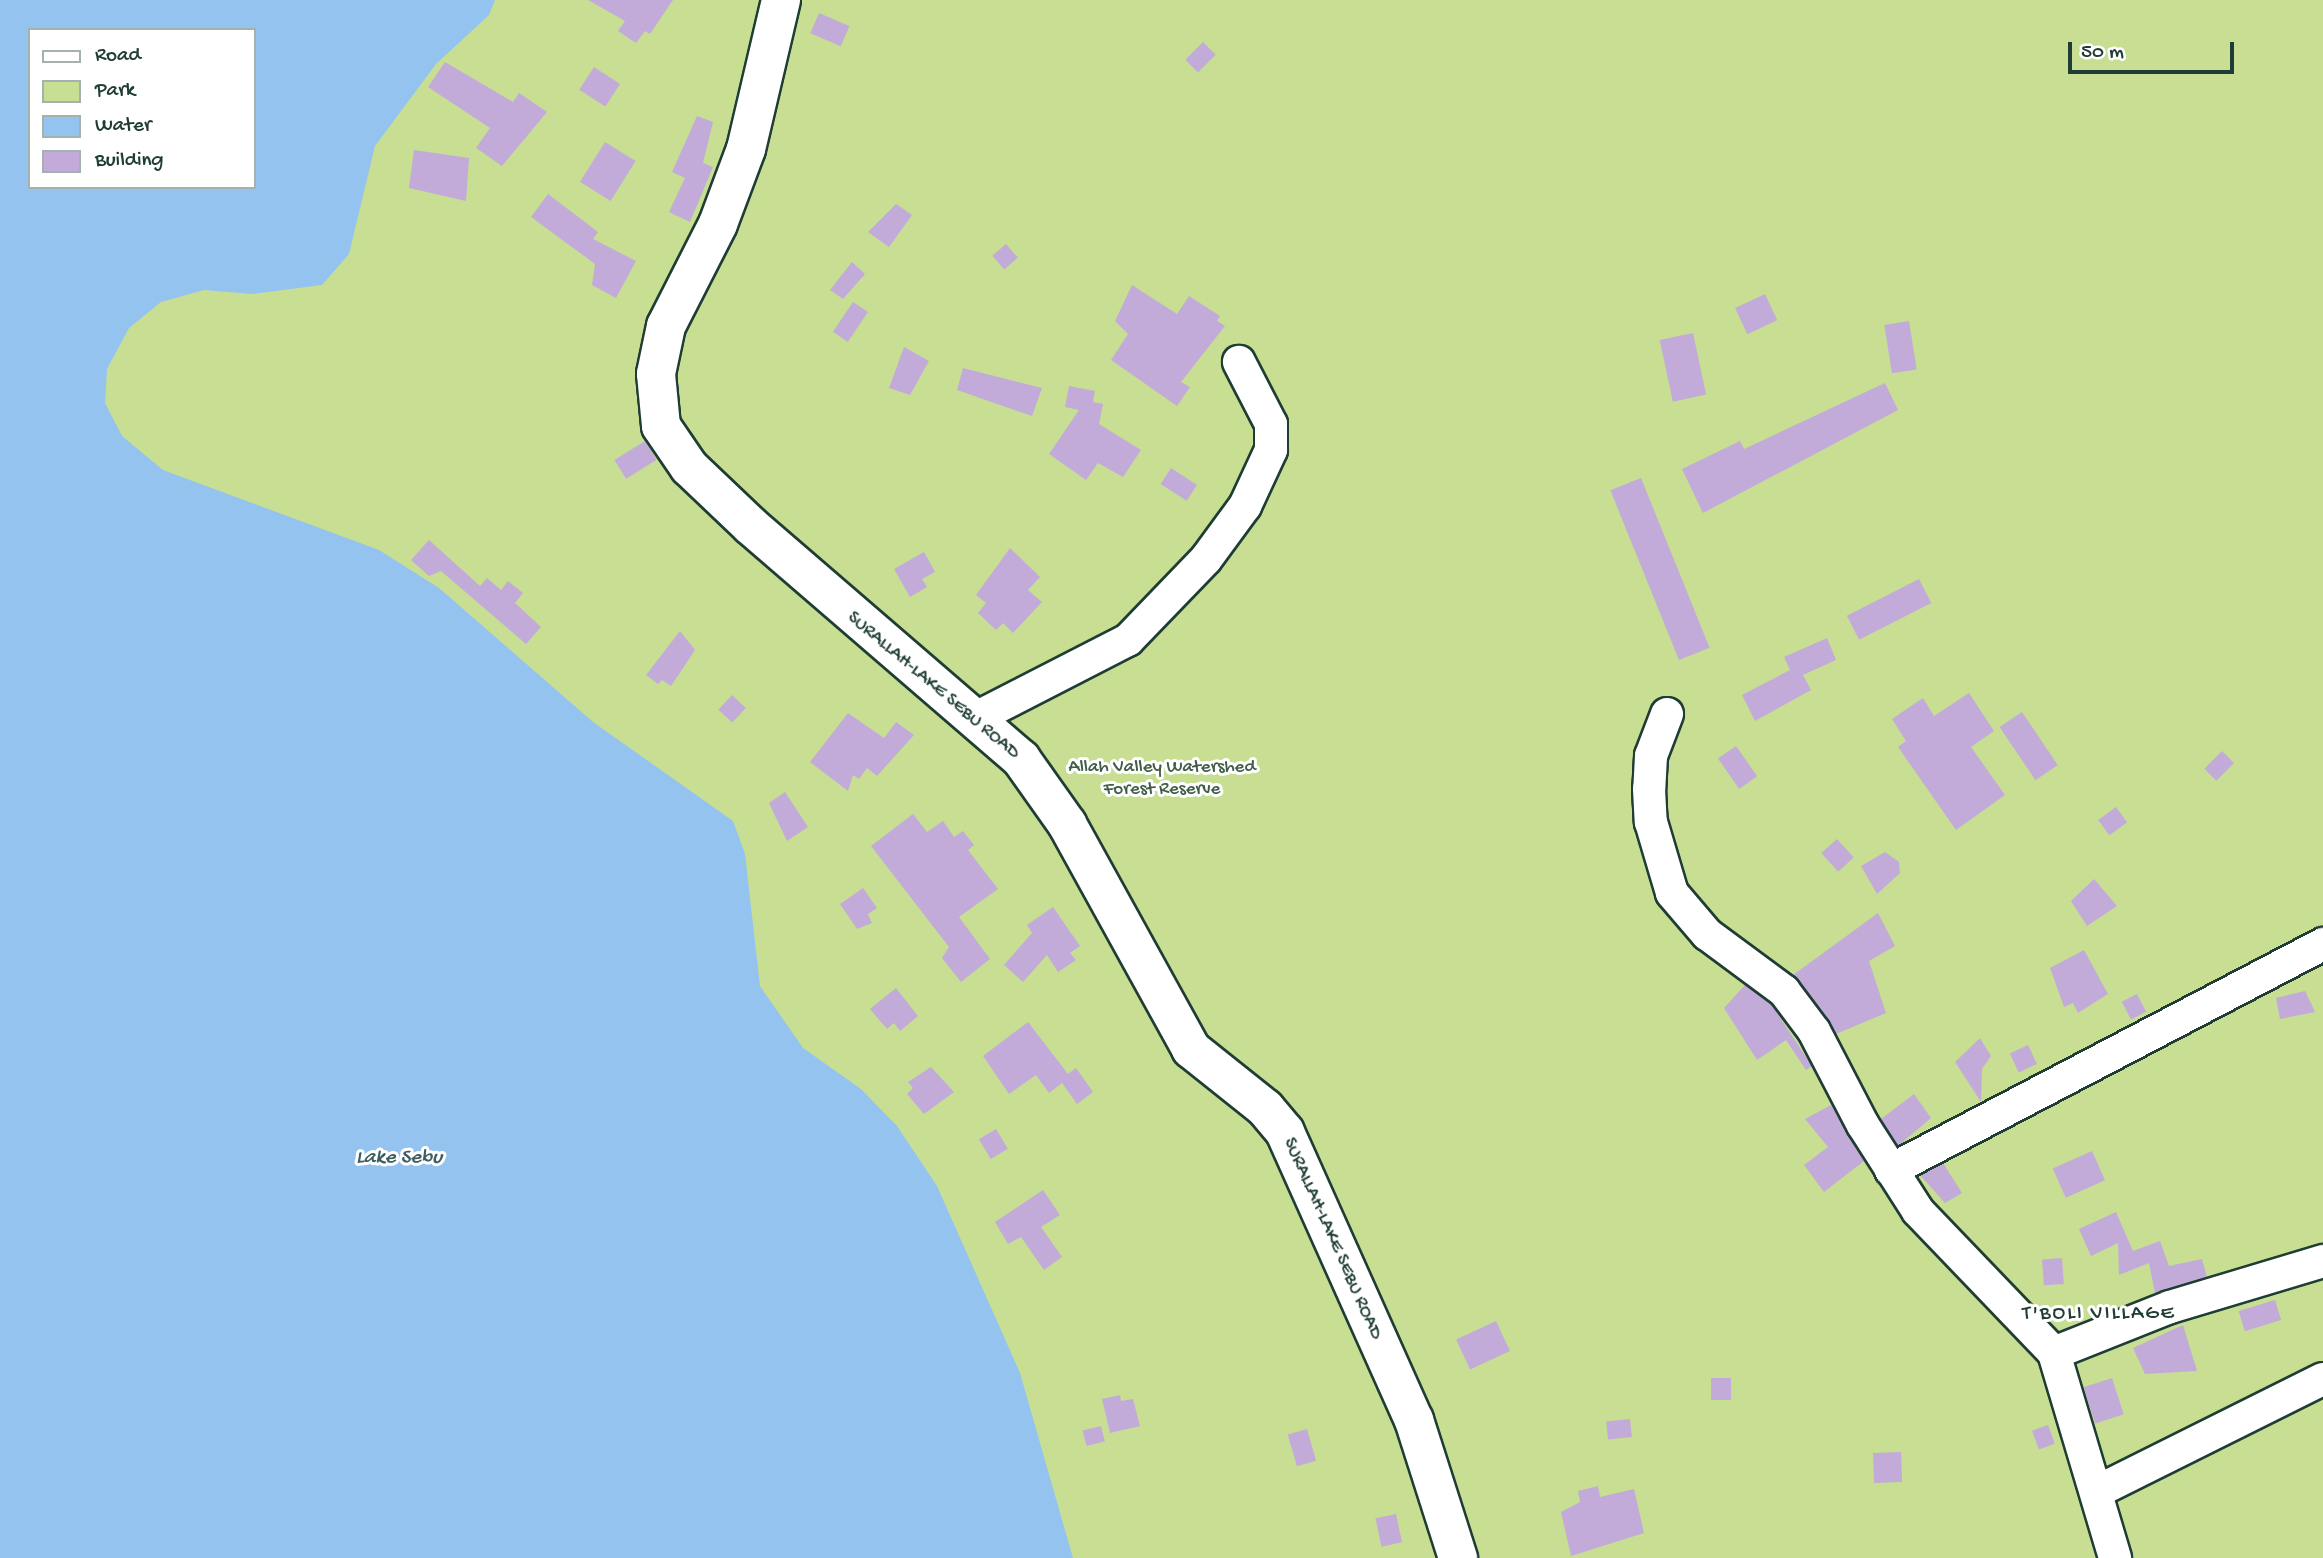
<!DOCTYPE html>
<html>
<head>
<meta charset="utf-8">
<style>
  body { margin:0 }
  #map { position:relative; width:2323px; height:1558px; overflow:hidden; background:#ede6f4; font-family:"Gochi Hand",sans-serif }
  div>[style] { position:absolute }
  .green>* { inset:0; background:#c7de93 }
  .water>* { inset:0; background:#95c3f0 }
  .building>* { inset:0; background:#c2abd9; transform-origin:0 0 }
  .roads { filter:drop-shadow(2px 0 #1f3d34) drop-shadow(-2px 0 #1f3d34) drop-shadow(0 2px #1f3d34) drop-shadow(0 -2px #1f3d34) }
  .minor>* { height:32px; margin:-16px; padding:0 16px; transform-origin:16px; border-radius:16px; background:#fff }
  .major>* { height:38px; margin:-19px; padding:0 19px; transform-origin:19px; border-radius:19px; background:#fff }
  span { translate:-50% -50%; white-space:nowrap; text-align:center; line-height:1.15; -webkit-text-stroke:6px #fff; paint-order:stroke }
  .street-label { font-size:19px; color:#1f3d34 }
  .park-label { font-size:19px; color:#415d47 }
  .water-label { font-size:21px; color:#3c5e63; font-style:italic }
  .neighbourhood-label { font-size:21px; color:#1f3d34; letter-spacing:2px }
  .legend { position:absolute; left:28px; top:28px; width:228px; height:161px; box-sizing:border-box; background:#fff; border:2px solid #a5b1ae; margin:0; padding:9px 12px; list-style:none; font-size:21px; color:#1f3d34 }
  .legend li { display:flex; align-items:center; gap:14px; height:35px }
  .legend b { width:35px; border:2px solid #a5b1ae }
  .scale { position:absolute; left:2068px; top:42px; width:166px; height:32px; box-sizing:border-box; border:4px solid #1f3d34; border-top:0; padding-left:9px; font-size:21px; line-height:24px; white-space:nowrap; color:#1f3d34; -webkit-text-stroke:5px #fff; paint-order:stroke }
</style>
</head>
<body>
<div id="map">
  <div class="green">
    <i style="clip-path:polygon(evenodd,0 0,2323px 0,2323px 1558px,0 1558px,0 0,30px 30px,254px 30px,254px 187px,30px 187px,30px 30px)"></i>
  </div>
  <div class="water">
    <i style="clip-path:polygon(evenodd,0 0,495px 0,489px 15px,436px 64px,375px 146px,349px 254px,322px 285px,253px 294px,204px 290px,161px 302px,129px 328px,107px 369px,105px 403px,122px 436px,163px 470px,379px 550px,439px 588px,593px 722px,733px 821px,745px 854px,760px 986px,803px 1048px,861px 1089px,897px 1126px,937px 1186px,1020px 1373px,1073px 1558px,0 1558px,0 0,30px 30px,254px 30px,254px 187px,30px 187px,30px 30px)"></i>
  </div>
  <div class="building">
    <i style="clip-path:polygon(588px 0,673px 0,650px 34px,645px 31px,636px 43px,618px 31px,625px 21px)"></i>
    <i style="left:819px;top:13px;width:33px;height:22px;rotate:23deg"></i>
    <i style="left:1203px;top:42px;width:18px;height:25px;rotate:45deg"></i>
    <i style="clip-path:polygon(445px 62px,513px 102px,519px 93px,547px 112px,502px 166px,476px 148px,490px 128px,428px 87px)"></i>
    <i style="left:594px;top:67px;width:31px;height:27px;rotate:33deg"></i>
    <i style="clip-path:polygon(697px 116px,713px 122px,703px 163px,713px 167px,690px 222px,669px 212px,685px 178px,672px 172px)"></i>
    <i style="left:605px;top:142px;width:36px;height:47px;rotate:32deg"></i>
    <i style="clip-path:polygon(414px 150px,469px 158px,466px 201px,409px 188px)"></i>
    <i style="clip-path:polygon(548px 194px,598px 232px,593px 239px,636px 261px,616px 298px,592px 285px,595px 264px,531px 217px)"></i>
    <i style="clip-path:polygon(896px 204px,912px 215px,889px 247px,868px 232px)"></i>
    <i style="left:1006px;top:244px;width:18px;height:18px;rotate:49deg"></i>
    <i style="clip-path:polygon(852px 262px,865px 274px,843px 299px,830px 290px)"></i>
    <i style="clip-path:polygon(1132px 285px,1177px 314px,1189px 296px,1220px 316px,1217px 321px,1225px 326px,1181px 382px,1190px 387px,1177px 406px,1111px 360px,1128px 334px,1115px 321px)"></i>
    <i style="left:1765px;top:294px;width:29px;height:33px;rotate:65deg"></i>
    <i style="left:853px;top:302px;width:18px;height:36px;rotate:34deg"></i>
    <i style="left:1909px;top:321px;width:49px;height:25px;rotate:81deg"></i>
    <i style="left:1693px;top:333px;width:63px;height:34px;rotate:78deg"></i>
    <i style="clip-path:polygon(904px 347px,929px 361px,910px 395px,889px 388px)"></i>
    <i style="clip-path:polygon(963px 368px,1042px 388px,1032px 416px,957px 390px)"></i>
    <i style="clip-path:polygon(1885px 383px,1898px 410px,1703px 513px,1682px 469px,1740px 441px,1744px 449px)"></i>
    <i style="clip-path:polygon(1069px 386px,1095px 391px,1093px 402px,1103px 404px,1099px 424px,1141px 450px,1123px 477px,1098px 463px,1086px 480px,1049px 454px,1079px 410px,1065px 407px)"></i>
    <i style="left:645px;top:441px;width:22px;height:36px;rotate:58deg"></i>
    <i style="left:1171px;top:468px;width:31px;height:19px;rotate:33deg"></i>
    <i style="left:1641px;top:478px;width:183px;height:33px;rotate:68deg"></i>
    <i style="clip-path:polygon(429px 540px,480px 586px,487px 578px,501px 590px,508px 581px,523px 593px,515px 603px,541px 627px,526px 644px,441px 571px,429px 576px,411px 560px)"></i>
    <i style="clip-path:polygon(1010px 548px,1040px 577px,1028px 590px,1042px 602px,1013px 633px,1003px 623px,996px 630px,978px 613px,986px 603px,976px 595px)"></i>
    <i style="clip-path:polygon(924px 552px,935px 572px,922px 579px,927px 587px,910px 597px,894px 569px)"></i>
    <i style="left:1919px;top:579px;width:27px;height:81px;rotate:63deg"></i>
    <i style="clip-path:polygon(680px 631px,695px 650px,671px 686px,662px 680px,658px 684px,646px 675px)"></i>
    <i style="clip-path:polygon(1827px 638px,1836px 660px,1803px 675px,1811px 690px,1755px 721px,1742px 695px,1790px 670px,1784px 657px)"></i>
    <i style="clip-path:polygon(1969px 693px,1994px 731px,1971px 747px,2005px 795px,1956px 830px,1898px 747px,1906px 741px,1892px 719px,1923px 698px,1934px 716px)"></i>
    <i style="left:732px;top:695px;width:19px;height:20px;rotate:43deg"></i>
    <i style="left:2022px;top:712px;width:64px;height:27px;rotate:56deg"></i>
    <i style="clip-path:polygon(848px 713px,884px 738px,896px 722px,914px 735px,877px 776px,867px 768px,859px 779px,853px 775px,848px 791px,810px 762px)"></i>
    <i style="left:1736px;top:746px;width:37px;height:22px;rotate:55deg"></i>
    <i style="left:2222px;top:751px;width:17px;height:25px;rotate:45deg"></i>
    <i style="clip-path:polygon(785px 792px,808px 827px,787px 841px,769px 803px)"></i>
    <i style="left:2116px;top:807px;width:19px;height:22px;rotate:54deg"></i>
    <i style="clip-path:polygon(913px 814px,927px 832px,943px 821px,954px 837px,963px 831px,974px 845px,968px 850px,998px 889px,959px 917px,990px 959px,961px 982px,942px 958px,949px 947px,871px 846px)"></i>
    <i style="left:1837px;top:839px;width:25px;height:21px;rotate:48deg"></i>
    <i style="clip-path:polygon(1885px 852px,1899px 862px,1900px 873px,1877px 894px,1861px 866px)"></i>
    <i style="clip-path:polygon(2094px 879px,2117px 906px,2087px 926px,2071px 901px)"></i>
    <i style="clip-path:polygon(863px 888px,877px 908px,868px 914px,872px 923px,857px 929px,840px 904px)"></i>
    <i style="clip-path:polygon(1053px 907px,1080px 946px,1070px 953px,1076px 960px,1058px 972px,1047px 955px,1023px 982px,1004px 965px,1032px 933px,1027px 925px)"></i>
    <i style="clip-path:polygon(1878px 913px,1895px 946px,1869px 961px,1886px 1013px,1836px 1034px,1793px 975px)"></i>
    <i style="clip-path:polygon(2084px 950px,2108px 994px,2078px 1013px,2073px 1003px,2064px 1007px,2050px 968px)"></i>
    <i style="clip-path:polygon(1745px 985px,1771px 1004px,1812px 1066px,1806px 1070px,1786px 1040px,1757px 1060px,1724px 1008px)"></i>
    <i style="clip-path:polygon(896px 988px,918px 1016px,900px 1031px,894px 1023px,887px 1029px,870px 1009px)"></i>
    <i style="clip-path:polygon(2305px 991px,2315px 1012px,2280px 1019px,2276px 998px)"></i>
    <i style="left:2137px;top:994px;width:20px;height:17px;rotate:63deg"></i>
    <i style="clip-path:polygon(1028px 1022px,1068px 1074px,1076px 1068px,1093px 1092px,1077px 1104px,1062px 1083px,1049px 1093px,1036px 1075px,1009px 1094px,983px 1056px)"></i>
    <i style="clip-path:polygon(1980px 1038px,1991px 1056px,1982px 1069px,1981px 1102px,1955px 1062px)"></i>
    <i style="left:2028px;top:1045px;width:21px;height:20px;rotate:65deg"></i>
    <i style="clip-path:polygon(931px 1067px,954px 1092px,924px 1114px,907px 1094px,913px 1088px,908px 1082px)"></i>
    <i style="clip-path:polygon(1914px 1094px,1931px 1118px,1898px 1146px,1881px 1119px)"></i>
    <i style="clip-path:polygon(1831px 1105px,1864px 1161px,1824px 1192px,1804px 1165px,1828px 1147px,1805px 1119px)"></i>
    <i style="left:996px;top:1129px;width:23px;height:20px;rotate:59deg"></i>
    <i style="left:2092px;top:1151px;width:32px;height:43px;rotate:66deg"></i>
    <i style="clip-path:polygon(1943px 1163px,1962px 1193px,1945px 1203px,1920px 1175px)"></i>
    <i style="clip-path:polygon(1043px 1190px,1060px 1215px,1041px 1227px,1062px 1257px,1044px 1270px,1021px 1237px,1008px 1244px,995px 1222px)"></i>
    <i style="clip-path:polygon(2116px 1212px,2133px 1251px,2160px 1241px,2169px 1266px,2202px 1259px,2207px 1277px,2155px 1293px,2149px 1263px,2119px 1275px,2118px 1243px,2091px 1256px,2079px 1229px)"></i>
    <i style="left:2062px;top:1258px;width:26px;height:20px;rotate:86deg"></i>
    <i style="left:2275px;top:1300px;width:21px;height:38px;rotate:73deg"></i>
    <i style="left:1496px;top:1321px;width:33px;height:44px;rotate:65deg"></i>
    <i style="clip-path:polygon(2183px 1325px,2197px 1371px,2145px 1374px,2133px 1348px)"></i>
    <i style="left:1711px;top:1378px;width:20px;height:22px"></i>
    <i style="left:2112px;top:1378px;width:38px;height:30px;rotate:72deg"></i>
    <i style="clip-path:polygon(1120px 1395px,1121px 1401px,1133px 1399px,1140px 1426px,1110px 1433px,1102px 1399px)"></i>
    <i style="left:1630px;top:1419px;width:18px;height:24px;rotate:84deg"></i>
    <i style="left:2048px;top:1425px;width:20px;height:17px;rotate:70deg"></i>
    <i style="left:1101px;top:1426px;width:16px;height:19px;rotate:76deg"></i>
    <i style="left:1307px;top:1429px;width:33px;height:20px;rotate:74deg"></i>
    <i style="left:1901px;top:1452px;width:30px;height:28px;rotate:88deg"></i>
    <i style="clip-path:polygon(1598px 1486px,1600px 1497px,1634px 1489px,1644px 1533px,1571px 1556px,1561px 1512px,1580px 1502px,1578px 1491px)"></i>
    <i style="left:1396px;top:1514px;width:29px;height:21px;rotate:78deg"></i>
  </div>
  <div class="roads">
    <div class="minor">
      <i style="left:1667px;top:714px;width:45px;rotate:110.9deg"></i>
      <i style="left:1651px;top:756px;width:33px;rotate:93deg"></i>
      <i style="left:1649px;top:789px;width:33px;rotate:87deg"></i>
      <i style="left:1651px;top:822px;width:74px;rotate:73.5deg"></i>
      <i style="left:1672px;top:893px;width:54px;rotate:49.5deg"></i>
      <i style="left:1707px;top:934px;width:96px;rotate:36.5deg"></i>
      <i style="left:1784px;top:991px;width:50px;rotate:53.1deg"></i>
      <i style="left:1814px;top:1031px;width:106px;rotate:62.5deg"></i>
      <i style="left:1863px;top:1125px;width:102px;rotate:57.4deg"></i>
      <i style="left:1918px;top:1211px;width:197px;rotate:46.2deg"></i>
      <i style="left:2054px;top:1353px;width:214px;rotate:73.4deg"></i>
      <i style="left:974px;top:719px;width:173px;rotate:-27.2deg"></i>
      <i style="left:1128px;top:640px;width:112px;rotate:-46.1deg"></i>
      <i style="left:1206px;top:559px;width:66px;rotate:-53.7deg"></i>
      <i style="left:1245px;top:506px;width:62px;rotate:-65.1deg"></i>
      <i style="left:1271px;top:450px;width:26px;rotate:-90deg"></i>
      <i style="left:1271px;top:424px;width:70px;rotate:-117.3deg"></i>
      <i style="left:1891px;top:1170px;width:488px;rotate:-27.6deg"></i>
      <i style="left:2054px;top:1353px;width:125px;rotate:-21.6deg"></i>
      <i style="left:2170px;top:1307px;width:160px;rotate:-16.7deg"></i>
      <i style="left:2098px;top:1491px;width:251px;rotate:-26.5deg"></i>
    </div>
    <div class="major">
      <i style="left:781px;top:0;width:153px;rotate:103.2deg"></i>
      <i style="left:746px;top:149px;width:80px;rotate:110.5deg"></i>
      <i style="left:718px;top:224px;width:114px;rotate:117deg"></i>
      <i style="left:666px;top:326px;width:49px;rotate:101.8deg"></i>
      <i style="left:656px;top:374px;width:52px;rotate:84.5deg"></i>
      <i style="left:661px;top:426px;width:50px;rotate:55.7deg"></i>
      <i style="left:689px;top:467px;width:86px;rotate:43.6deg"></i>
      <i style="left:751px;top:526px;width:357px;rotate:40.8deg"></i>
      <i style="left:1021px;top:759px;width:80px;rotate:54.7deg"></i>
      <i style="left:1067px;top:824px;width:257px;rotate:61.1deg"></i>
      <i style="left:1191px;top:1049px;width:95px;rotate:38.6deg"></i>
      <i style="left:1265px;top:1108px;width:31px;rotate:50deg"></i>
      <i style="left:1285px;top:1132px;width:316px;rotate:65.9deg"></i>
      <i style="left:1414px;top:1420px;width:145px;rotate:72.3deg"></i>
    </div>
  </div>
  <div class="street-label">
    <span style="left:933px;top:686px;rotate:40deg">SURALLAH-LAKE SEBU ROAD</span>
    <span style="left:1332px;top:1239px;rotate:66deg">SURALLAH-LAKE SEBU ROAD</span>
  </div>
  <div class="park-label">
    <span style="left:1162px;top:779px">Allah Valley Watershed<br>Forest Reserve</span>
  </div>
  <div class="water-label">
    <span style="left:399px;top:1159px">Lake Sebu</span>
  </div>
  <div class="neighbourhood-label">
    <span style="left:2099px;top:1315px">T'BOLI VILLAGE</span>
  </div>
  <ul class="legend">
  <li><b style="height:9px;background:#fff"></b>Road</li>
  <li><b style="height:19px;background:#c7de93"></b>Park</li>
  <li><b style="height:19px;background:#95c3f0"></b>Water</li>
  <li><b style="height:19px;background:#c2abd9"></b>Building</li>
  </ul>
  <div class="scale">50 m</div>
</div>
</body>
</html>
